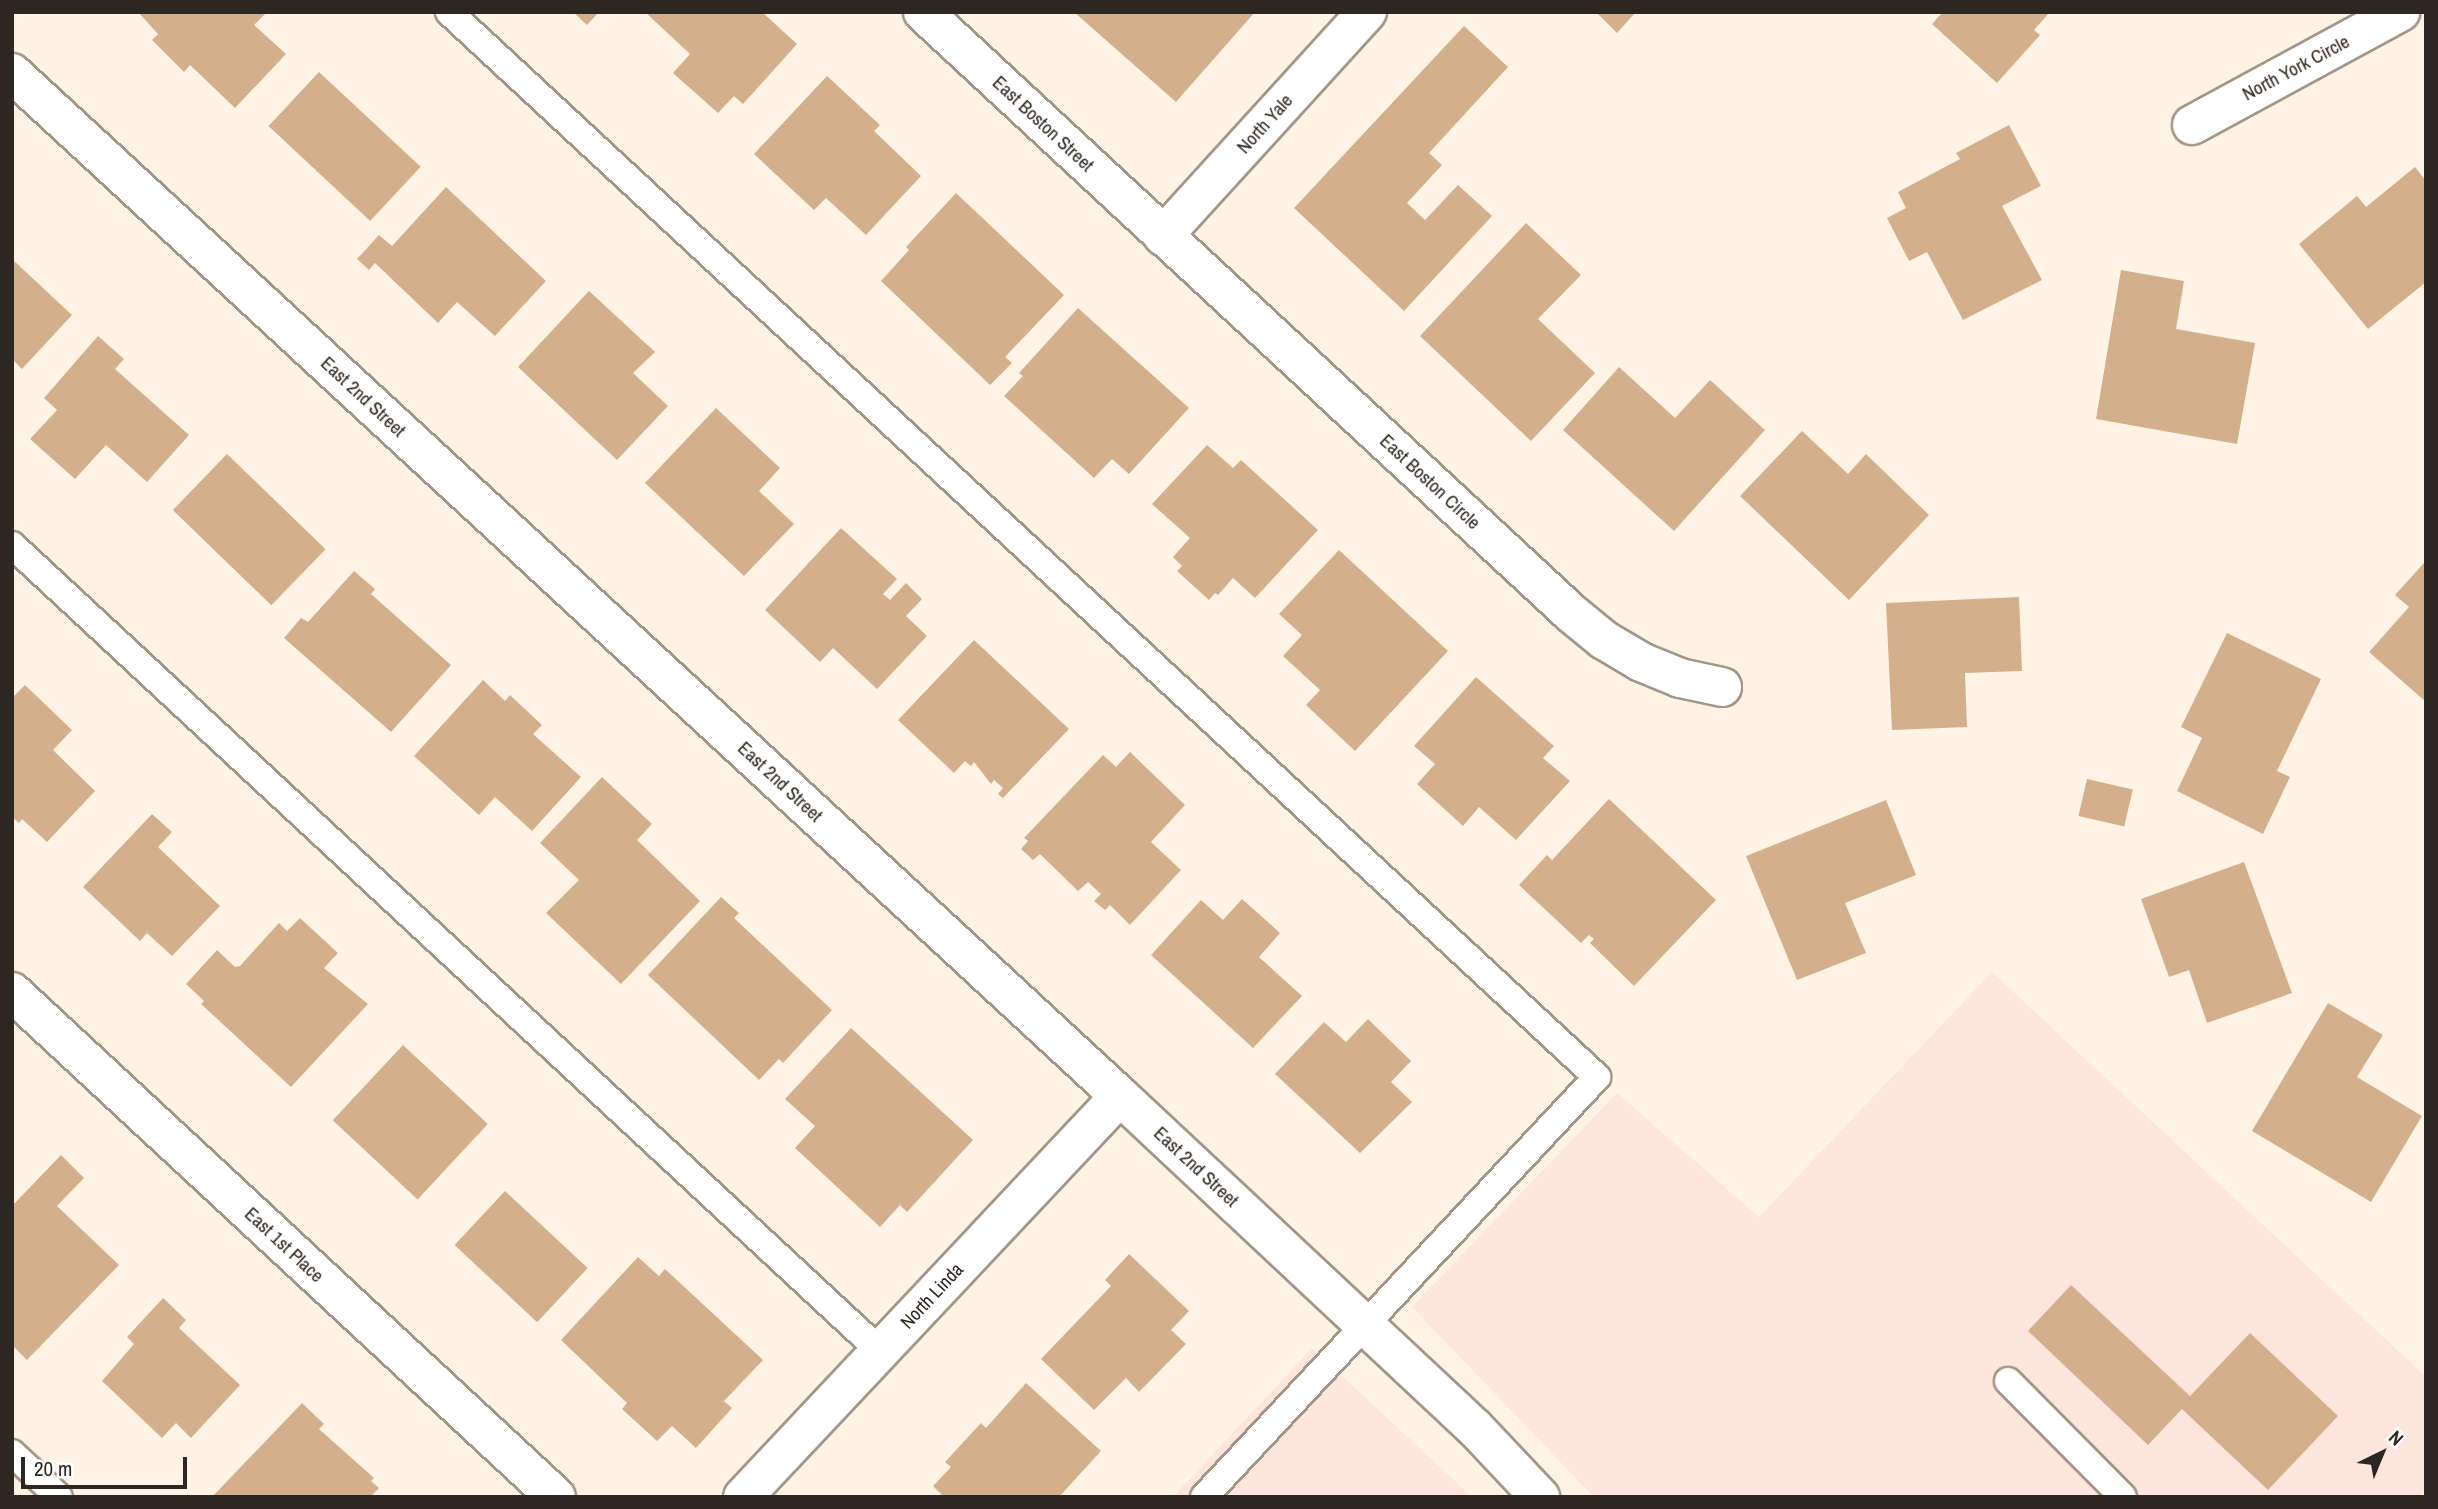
<!DOCTYPE html>
<html>
<head>
<meta charset="utf-8">
<style>
  body { margin:0 }
  #map { position:relative; width:2438px; height:1509px; overflow:hidden; background:#fff3e6; font-family:"Archivo Narrow",sans-serif }
  div>[style] { position:absolute }
  .commercial>* { inset:0; background:#fee5de }
  .building>* { inset:0; background:#d3b08b; transform-origin:0 0 }
  .roads { filter:drop-shadow(2px 0 #a39687) drop-shadow(-2px 0 #a39687) drop-shadow(0 2px #a39687) drop-shadow(0 -2px #a39687) }
  .lane>* { height:26px; margin:-13px; padding:0 13px; transform-origin:13px; border-radius:13px; background:#fff }
  .street>* { height:38px; margin:-19px; padding:0 19px; transform-origin:19px; border-radius:19px; background:#fff }
  span { translate:-50% -50%; white-space:nowrap; text-align:center; line-height:1.15; -webkit-text-stroke:5px #fff; paint-order:stroke }
  .street-label { font-size:19px; color:#2d2721 }
  .frame { position:absolute; inset:0; border:14px solid #2d2721; pointer-events:none }
  .north { position:absolute; left:2347px; top:1418px; width:70px; height:70px; -webkit-text-stroke:5px #fff; paint-order:stroke; rotate:43deg; font-size:19px; font-weight:700; line-height:28px; text-align:center; color:#2d2721 }
  .north::after { content:''; display:block; margin:auto; width:24px; height:32px; background:#2d2721; clip-path:polygon(50% 0,100% 100%,50% 72%,0 100%) }
  .scale { position:absolute; left:21px; top:1457px; width:166px; height:32px; box-sizing:border-box; border:4px solid #2d2721; border-top:0; padding-left:9px; font-size:21px; line-height:24px; white-space:nowrap; color:#2d2721; -webkit-text-stroke:5px #fff; paint-order:stroke }
</style>
</head>
<body>
<div id="map">
  <div class="commercial">
    <i style="clip-path:polygon(1992px 972px,2426px 1377px,2426px 1489px,2419px 1497px,1594px 1497px,1412px 1307px,1617px 1093px,1759px 1217px)"></i>
    <i style="clip-path:polygon(1312px 1348px,1472px 1497px,1173px 1497px)"></i>
  </div>
  <div class="building">
    <i style="clip-path:polygon(138px 12px,267px 12px,254px 25px,286px 54px,235px 108px,190px 65px,184px 72px,152px 40px,158px 34px)"></i>
    <i style="clip-path:polygon(573px 12px,599px 12px,587px 25px)"></i>
    <i style="clip-path:polygon(645px 12px,762px 12px,797px 44px,743px 104px,734px 96px,718px 113px,673px 73px,690px 54px)"></i>
    <i style="clip-path:polygon(1074px 12px,1255px 12px,1176px 102px)"></i>
    <i style="clip-path:polygon(1596px 12px,1636px 12px,1617px 33px)"></i>
    <i style="clip-path:polygon(1943px 12px,2050px 12px,2034px 30px,2040px 35px,1997px 83px,1932px 24px)"></i>
    <i style="clip-path:polygon(1464px 26px,1508px 67px,1429px 153px,1442px 165px,1407px 203px,1425px 220px,1458px 185px,1492px 216px,1404px 311px,1294px 208px)"></i>
    <i style="left:319px;top:72px;width:139px;height:74px;rotate:43deg"></i>
    <i style="clip-path:polygon(827px 76px,880px 125px,874px 131px,921px 176px,866px 235px,826px 198px,814px 210px,754px 154px)"></i>
    <i style="clip-path:polygon(2009px 125px,2041px 186px,2002px 206px,2042px 280px,1963px 320px,1927px 252px,1909px 261px,1887px 218px,1906px 208px,1898px 192px,1960px 159px,1956px 153px)"></i>
    <i style="clip-path:polygon(2415px 167px,2426px 181px,2426px 282px,2368px 329px,2299px 244px,2357px 196px,2366px 207px)"></i>
    <i style="clip-path:polygon(446px 187px,546px 281px,495px 336px,457px 302px,438px 323px,375px 263px,369px 270px,357px 259px,379px 235px,392px 246px)"></i>
    <i style="clip-path:polygon(956px 193px,1064px 295px,1005px 357px,1012px 363px,990px 385px,881px 281px,909px 250px,906px 247px)"></i>
    <i style="clip-path:polygon(1526px 223px,1581px 275px,1538px 319px,1595px 373px,1531px 441px,1420px 336px)"></i>
    <i style="clip-path:polygon(12px 259px,72px 315px,22px 369px,12px 359px)"></i>
    <i style="clip-path:polygon(2121px 270px,2184px 281px,2176px 329px,2255px 343px,2237px 444px,2096px 419px)"></i>
    <i style="clip-path:polygon(589px 291px,655px 352px,633px 373px,668px 406px,617px 460px,518px 367px)"></i>
    <i style="clip-path:polygon(1078px 308px,1189px 408px,1129px 474px,1112px 459px,1094px 478px,1004px 396px,1023px 376px,1019px 373px)"></i>
    <i style="clip-path:polygon(98px 336px,124px 359px,115px 369px,189px 435px,147px 482px,106px 445px,75px 479px,30px 439px,57px 410px,44px 398px)"></i>
    <i style="clip-path:polygon(1619px 367px,1675px 418px,1710px 380px,1765px 430px,1674px 531px,1563px 430px)"></i>
    <i style="clip-path:polygon(716px 408px,780px 468px,759px 491px,794px 524px,744px 576px,645px 483px)"></i>
    <i style="clip-path:polygon(1802px 431px,1848px 474px,1866px 454px,1929px 515px,1849px 600px,1740px 496px)"></i>
    <i style="clip-path:polygon(1207px 445px,1233px 468px,1241px 460px,1318px 530px,1255px 598px,1233px 578px,1218px 595px,1215px 593px,1209px 600px,1177px 571px,1182px 566px,1173px 557px,1190px 538px,1152px 504px)"></i>
    <i style="left:227px;top:454px;width:137px;height:78px;rotate:44deg"></i>
    <i style="clip-path:polygon(841px 528px,897px 579px,883px 594px,890px 600px,906px 583px,922px 599px,906px 616px,927px 636px,877px 689px,833px 648px,820px 662px,765px 610px)"></i>
    <i style="clip-path:polygon(1339px 550px,1448px 651px,1355px 751px,1306px 705px,1320px 690px,1283px 656px,1302px 635px,1279px 614px)"></i>
    <i style="clip-path:polygon(2424px 563px,2426px 564px,2426px 702px,2369px 652px,2409px 607px,2395px 595px)"></i>
    <i style="clip-path:polygon(354px 571px,375px 589px,371px 594px,451px 665px,391px 732px,284px 638px,301px 618px,308px 622px)"></i>
    <i style="clip-path:polygon(2019px 597px,2022px 671px,1965px 673px,1967px 727px,1892px 730px,1886px 603px)"></i>
    <i style="clip-path:polygon(2227px 633px,2321px 679px,2277px 771px,2290px 777px,2263px 834px,2177px 791px,2202px 738px,2181px 727px)"></i>
    <i style="clip-path:polygon(974px 640px,1069px 729px,1003px 798px,998px 794px,1003px 788px,994px 780px,991px 784px,974px 762px,971px 766px,965px 761px,954px 773px,898px 720px)"></i>
    <i style="clip-path:polygon(1476px 677px,1554px 746px,1543px 758px,1570px 781px,1516px 840px,1479px 807px,1463px 826px,1417px 784px,1435px 764px,1414px 746px)"></i>
    <i style="clip-path:polygon(483px 680px,505px 701px,510px 695px,542px 725px,533px 734px,581px 777px,532px 831px,495px 797px,479px 815px,414px 756px)"></i>
    <i style="clip-path:polygon(25px 685px,72px 730px,53px 750px,95px 791px,47px 842px,22px 819px,19px 823px,12px 817px,12px 698px)"></i>
    <i style="clip-path:polygon(1130px 752px,1185px 805px,1151px 842px,1181px 870px,1130px 925px,1110px 905px,1105px 910px,1094px 901px,1101px 894px,1088px 882px,1078px 891px,1040px 854px,1033px 860px,1021px 849px,1028px 841px,1024px 838px,1103px 755px,1116px 767px)"></i>
    <i style="clip-path:polygon(602px 777px,652px 824px,637px 840px,700px 901px,621px 984px,546px 913px,579px 880px,540px 843px)"></i>
    <i style="left:2087px;top:779px;width:47px;height:38px;rotate:13deg"></i>
    <i style="clip-path:polygon(1609px 799px,1716px 900px,1634px 986px,1590px 943px,1594px 939px,1589px 935px,1581px 943px,1519px 885px,1547px 855px,1552px 860px)"></i>
    <i style="clip-path:polygon(1886px 800px,1916px 875px,1845px 903px,1866px 953px,1797px 980px,1746px 856px)"></i>
    <i style="clip-path:polygon(152px 814px,172px 832px,158px 847px,220px 906px,172px 956px,147px 933px,140px 941px,83px 887px)"></i>
    <i style="clip-path:polygon(2244px 862px,2292px 993px,2207px 1023px,2189px 970px,2169px 977px,2141px 899px)"></i>
    <i style="clip-path:polygon(721px 897px,739px 913px,734px 918px,832px 1010px,783px 1063px,779px 1059px,759px 1080px,648px 975px)"></i>
    <i style="clip-path:polygon(1242px 899px,1280px 933px,1259px 957px,1302px 996px,1253px 1048px,1151px 955px,1201px 900px,1223px 920px)"></i>
    <i style="clip-path:polygon(300px 918px,338px 953px,324px 968px,368px 1004px,291px 1087px,201px 1004px,204px 1001px,186px 984px,217px 950px,235px 967px,240px 966px,279px 923px,287px 931px)"></i>
    <i style="clip-path:polygon(2328px 1003px,2383px 1035px,2357px 1077px,2422px 1116px,2371px 1202px,2252px 1131px)"></i>
    <i style="clip-path:polygon(1368px 1019px,1411px 1061px,1391px 1082px,1412px 1102px,1360px 1153px,1275px 1074px,1324px 1022px,1346px 1042px)"></i>
    <i style="clip-path:polygon(851px 1028px,973px 1140px,907px 1212px,900px 1205px,880px 1227px,795px 1148px,815px 1126px,785px 1099px)"></i>
    <i style="left:403px;top:1045px;width:116px;height:103px;rotate:43deg"></i>
    <i style="clip-path:polygon(61px 1155px,84px 1178px,57px 1206px,119px 1265px,27px 1360px,12px 1345px,12px 1206px)"></i>
    <i style="left:505px;top:1191px;width:113px;height:74px;rotate:43deg"></i>
    <i style="clip-path:polygon(1129px 1254px,1189px 1311px,1171px 1330px,1186px 1344px,1139px 1392px,1126px 1378px,1094px 1410px,1041px 1359px,1111px 1286px,1105px 1280px)"></i>
    <i style="clip-path:polygon(638px 1257px,659px 1276px,665px 1269px,763px 1360px,724px 1401px,732px 1408px,696px 1448px,672px 1426px,657px 1441px,622px 1409px,627px 1403px,561px 1340px)"></i>
    <i style="clip-path:polygon(2071px 1285px,2190px 1396px,2250px 1333px,2338px 1416px,2268px 1490px,2182px 1409px,2148px 1445px,2028px 1331px)"></i>
    <i style="clip-path:polygon(163px 1298px,186px 1320px,179px 1328px,240px 1385px,191px 1438px,176px 1423px,162px 1438px,102px 1381px,134px 1344px,127px 1337px)"></i>
    <i style="clip-path:polygon(1026px 1383px,1101px 1451px,1059px 1497px,944px 1497px,933px 1486px,951px 1467px,945px 1462px,981px 1423px,986px 1428px)"></i>
    <i style="clip-path:polygon(302px 1403px,324px 1424px,319px 1429px,374px 1478px,371px 1481px,379px 1488px,370px 1497px,212px 1497px)"></i>
  </div>
  <div class="roads">
    <div class="lane">
      <i style="left:449px;top:12px;width:1566px;rotate:42.85deg"></i>
      <i style="left:1597px;top:1077px;width:575px;rotate:133.1deg"></i>
      <i style="left:12px;top:545px;width:1185px;rotate:42.88deg"></i>
      <i style="left:2008px;top:1381px;width:163px;rotate:45.2deg"></i>
      <i style="left:12px;top:1453px;width:64px;rotate:43.1deg"></i>
    </div>
    <div class="street">
      <i style="left:923px;top:12px;width:884px;rotate:42.84deg"></i>
      <i style="left:1571px;top:613px;width:43px;rotate:39.3deg"></i>
      <i style="left:1604px;top:640px;width:43px;rotate:30.7deg"></i>
      <i style="left:1641px;top:662px;width:42px;rotate:22.3deg"></i>
      <i style="left:1680px;top:678px;width:43px;rotate:12.1deg"></i>
      <i style="left:12px;top:73px;width:1508px;rotate:42.72deg"></i>
      <i style="left:1120px;top:1096px;width:486px;rotate:43.1deg"></i>
      <i style="left:1475px;top:1428px;width:95px;rotate:46.7deg"></i>
      <i style="left:2192px;top:125px;width:237px;rotate:-28.5deg"></i>
      <i style="left:1163px;top:236px;width:303px;rotate:-47.7deg"></i>
      <i style="left:12px;top:992px;width:742px;rotate:42.87deg"></i>
      <i style="left:743px;top:1497px;width:550px;rotate:-46.77deg"></i>
    </div>
  </div>
  <div class="street-label">
    <span style="left:2296px;top:68px;rotate:-28deg">North York Circle</span>
    <span style="left:1043px;top:124px;rotate:43deg">East Boston Street</span>
    <span style="left:1265px;top:124px;rotate:-48deg">North Yale</span>
    <span style="left:363px;top:397px;rotate:43deg">East 2nd Street</span>
    <span style="left:1430px;top:482px;rotate:43deg">East Boston Circle</span>
    <span style="left:780px;top:782px;rotate:43deg">East 2nd Street</span>
    <span style="left:1196px;top:1167px;rotate:43deg">East 2nd Street</span>
    <span style="left:284px;top:1245px;rotate:43deg">East 1st Place</span>
    <span style="left:932px;top:1296px;rotate:-47deg">North Linda</span>
  </div>
  <div class="frame"></div>
  <div class="north">N</div>
  <div class="scale">20 m</div>
</div>
</body>
</html>
